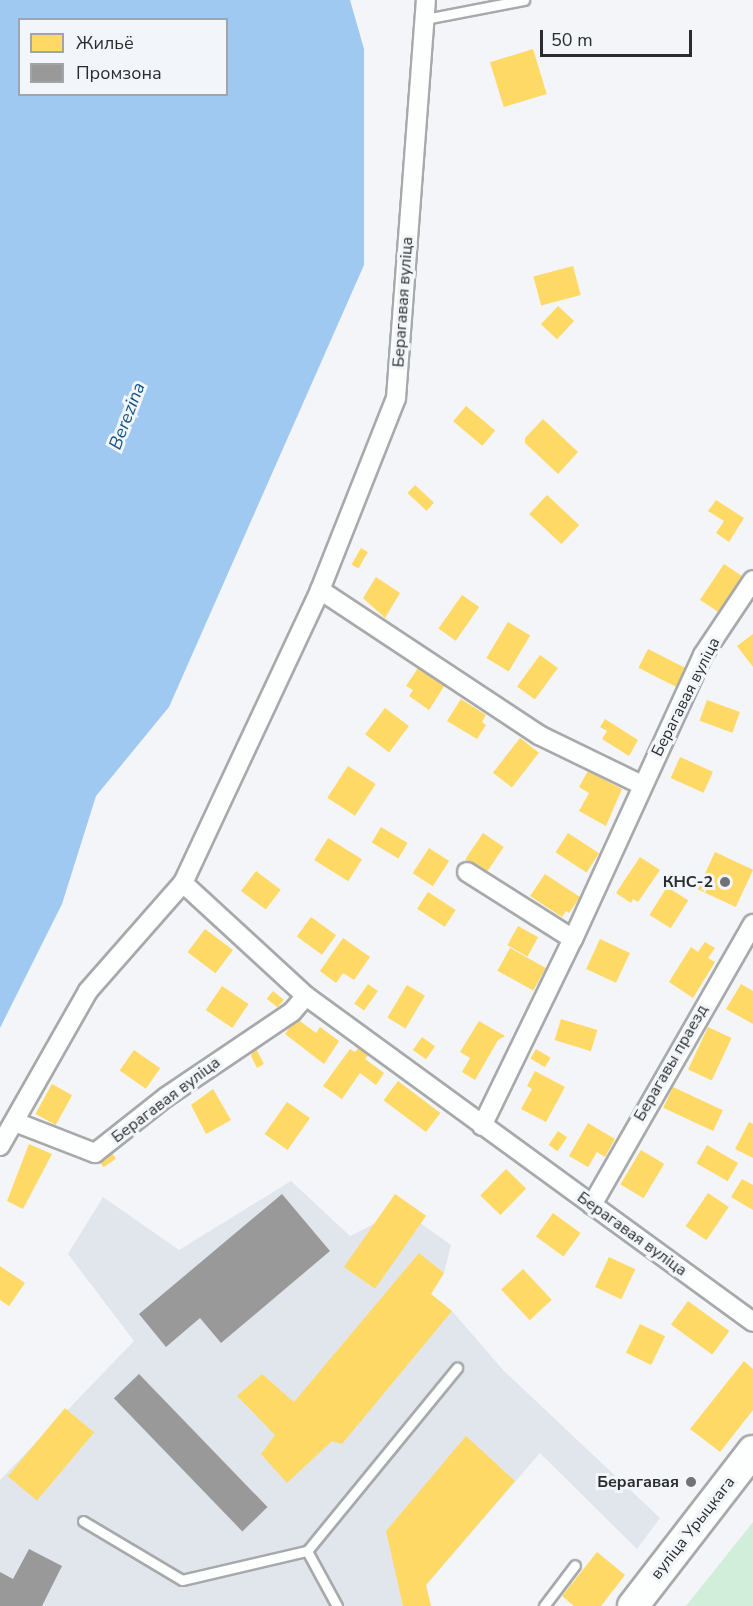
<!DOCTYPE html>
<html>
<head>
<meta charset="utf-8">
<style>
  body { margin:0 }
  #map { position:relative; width:753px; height:1606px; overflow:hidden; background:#f3f5f8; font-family:"Nunito Sans",sans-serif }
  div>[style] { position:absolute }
  .built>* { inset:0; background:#e1e6ed }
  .green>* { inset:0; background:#d1eeda }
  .water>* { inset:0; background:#9fc9f0 }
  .homes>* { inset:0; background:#ffd966; transform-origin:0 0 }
  .industry>* { inset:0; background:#999; transform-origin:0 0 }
  .roads { filter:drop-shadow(2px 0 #a7a9aa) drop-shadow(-2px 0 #a7a9aa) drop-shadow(0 2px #a7a9aa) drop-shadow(0 -2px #a7a9aa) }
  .lane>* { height:9px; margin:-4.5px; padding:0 4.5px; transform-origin:4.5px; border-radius:4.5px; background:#fdfefe }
  .street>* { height:18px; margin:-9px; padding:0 9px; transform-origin:9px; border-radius:9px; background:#fdfefe }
  .primary>* { height:30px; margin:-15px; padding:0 15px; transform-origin:15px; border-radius:15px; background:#fdfefe }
  .dots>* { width:16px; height:16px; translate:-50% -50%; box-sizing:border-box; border:3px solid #f2f5f9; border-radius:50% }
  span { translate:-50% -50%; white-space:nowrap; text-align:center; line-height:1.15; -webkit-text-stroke:6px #f2f5f9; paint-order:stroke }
  .street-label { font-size:16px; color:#2a2c2d }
  .poi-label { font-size:16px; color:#2a2c2d; font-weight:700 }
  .right { translate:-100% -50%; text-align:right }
  .water-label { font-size:18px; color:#145587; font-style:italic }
  .legend { position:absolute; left:18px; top:18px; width:210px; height:78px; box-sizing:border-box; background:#f2f5f9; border:2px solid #a2a5a7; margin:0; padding:8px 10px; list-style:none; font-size:18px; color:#2a2c2d }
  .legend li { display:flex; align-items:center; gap:12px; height:30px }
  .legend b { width:30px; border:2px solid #a2a5a7 }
  .scale { position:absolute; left:540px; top:30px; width:152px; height:27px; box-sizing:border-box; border:3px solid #2a2c2d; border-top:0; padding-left:8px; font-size:18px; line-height:21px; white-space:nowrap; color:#2a2c2d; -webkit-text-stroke:4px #f2f5f9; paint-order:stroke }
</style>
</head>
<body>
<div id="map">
  <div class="built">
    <i style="clip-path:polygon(291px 1181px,350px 1236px,402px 1210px,451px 1245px,444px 1273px,431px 1294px,452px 1311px,504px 1371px,660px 1518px,637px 1549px,540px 1453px,426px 1585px,431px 1606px,0 1606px,0 1480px,134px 1341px,68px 1254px,103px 1197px,179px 1250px)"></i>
  </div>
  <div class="green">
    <i style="clip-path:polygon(753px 1522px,753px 1606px,686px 1606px)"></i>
  </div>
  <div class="water">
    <i style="clip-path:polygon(evenodd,0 0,350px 0,364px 49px,364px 265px,169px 707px,96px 796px,62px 904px,0 1028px,0 0,20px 20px,226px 20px,226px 94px,20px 94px,20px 20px)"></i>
  </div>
  <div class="homes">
    <i style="left:533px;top:49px;width:47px;height:45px;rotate:73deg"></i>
    <i style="left:573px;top:266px;width:30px;height:41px;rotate:75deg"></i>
    <i style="left:558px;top:306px;width:22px;height:25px;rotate:43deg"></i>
    <i style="left:466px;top:406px;width:38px;height:20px;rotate:40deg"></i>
    <i style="clip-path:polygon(543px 419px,578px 452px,558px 474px,525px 443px,525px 438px)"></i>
    <i style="left:415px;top:485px;width:26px;height:11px;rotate:43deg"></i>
    <i style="left:547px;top:495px;width:44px;height:26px;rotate:43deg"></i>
    <i style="clip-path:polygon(716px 500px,744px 518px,729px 542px,716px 533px,724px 521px,708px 511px)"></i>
    <i style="left:361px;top:548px;width:8px;height:19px;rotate:30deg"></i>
    <i style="left:724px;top:564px;width:23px;height:43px;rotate:34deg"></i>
    <i style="clip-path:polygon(376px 577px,400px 593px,385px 618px,363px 598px)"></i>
    <i style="left:462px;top:595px;width:21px;height:41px;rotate:35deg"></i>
    <i style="left:508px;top:622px;width:26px;height:42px;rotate:31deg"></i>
    <i style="clip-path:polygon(753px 634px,753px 667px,737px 646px)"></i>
    <i style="left:648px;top:649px;width:42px;height:21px;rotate:27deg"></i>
    <i style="left:540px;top:655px;width:22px;height:39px;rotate:36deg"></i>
    <i style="clip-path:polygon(418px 668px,445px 685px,429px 710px,409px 696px,413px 690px,406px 686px)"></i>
    <i style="clip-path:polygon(461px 699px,486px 715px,482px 722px,486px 725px,477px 739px,447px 721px)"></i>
    <i style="left:707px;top:700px;width:35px;height:22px;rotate:20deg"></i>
    <i style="left:385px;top:708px;width:30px;height:33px;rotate:37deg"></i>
    <i style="clip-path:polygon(605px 719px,638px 740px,629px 756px,602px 739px,607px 731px,600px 727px)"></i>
    <i style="left:520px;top:738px;width:24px;height:44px;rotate:38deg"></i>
    <i style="left:680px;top:757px;width:36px;height:23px;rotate:24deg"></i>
    <i style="left:348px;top:766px;width:33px;height:38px;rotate:33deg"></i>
    <i style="clip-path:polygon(588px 771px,622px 789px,606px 826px,579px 811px,589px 793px,579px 787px)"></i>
    <i style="left:381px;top:827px;width:31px;height:18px;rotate:31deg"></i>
    <i style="left:483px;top:833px;width:25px;height:32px;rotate:34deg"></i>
    <i style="left:568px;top:833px;width:37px;height:23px;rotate:33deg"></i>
    <i style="left:328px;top:838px;width:40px;height:26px;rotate:32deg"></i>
    <i style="left:429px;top:848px;width:24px;height:30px;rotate:33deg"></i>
    <i style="left:715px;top:852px;width:42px;height:41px;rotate:25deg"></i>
    <i style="clip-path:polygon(640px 857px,660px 870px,638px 902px,633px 899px,631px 903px,616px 893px)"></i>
    <i style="left:256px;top:871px;width:31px;height:25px;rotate:37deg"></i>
    <i style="clip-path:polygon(545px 874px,580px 897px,569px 913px,566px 911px,562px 917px,530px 896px)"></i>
    <i style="left:667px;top:887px;width:25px;height:33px;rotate:32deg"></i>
    <i style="left:428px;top:892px;width:33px;height:20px;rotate:33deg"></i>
    <i style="left:311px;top:917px;width:31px;height:24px;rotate:36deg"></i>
    <i style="left:518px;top:926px;width:23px;height:22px;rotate:29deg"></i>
    <i style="left:205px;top:929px;width:35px;height:29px;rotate:37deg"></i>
    <i style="clip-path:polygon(343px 938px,370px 957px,354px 980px,343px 973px,336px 983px,320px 971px)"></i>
    <i style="left:600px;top:939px;width:33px;height:33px;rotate:25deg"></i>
    <i style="clip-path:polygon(705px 942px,715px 948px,708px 958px,715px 962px,693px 998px,669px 982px,691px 947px,698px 952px)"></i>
    <i style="left:510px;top:948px;width:41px;height:26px;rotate:29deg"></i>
    <i style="left:368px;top:984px;width:12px;height:24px;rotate:35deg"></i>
    <i style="clip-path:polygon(741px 984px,753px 991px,753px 1024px,726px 1009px)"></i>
    <i style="left:407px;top:985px;width:21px;height:38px;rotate:31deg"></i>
    <i style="left:222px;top:986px;width:32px;height:29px;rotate:34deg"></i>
    <i style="left:273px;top:991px;width:14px;height:10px;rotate:39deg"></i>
    <i style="clip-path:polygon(296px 1018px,316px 1033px,320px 1027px,339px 1041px,324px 1064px,285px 1034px)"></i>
    <i style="left:561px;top:1019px;width:38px;height:22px;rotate:17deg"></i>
    <i style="clip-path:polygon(479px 1021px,505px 1036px,498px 1040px,475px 1080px,462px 1072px,470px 1058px,460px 1052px)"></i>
    <i style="left:708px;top:1027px;width:26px;height:47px;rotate:25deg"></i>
    <i style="left:422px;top:1037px;width:16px;height:16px;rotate:35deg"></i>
    <i style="clip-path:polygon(255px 1047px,264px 1064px,257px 1068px,251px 1056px)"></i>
    <i style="clip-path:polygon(359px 1047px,369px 1054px,365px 1059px,384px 1073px,376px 1085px,360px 1073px,342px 1099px,323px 1086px,350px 1049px,355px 1052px)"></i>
    <i style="left:536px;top:1049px;width:17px;height:11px;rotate:31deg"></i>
    <i style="left:134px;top:1050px;width:32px;height:25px;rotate:35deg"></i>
    <i style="clip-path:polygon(535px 1071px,565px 1087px,546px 1122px,521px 1109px,532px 1089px,527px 1086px)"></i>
    <i style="left:398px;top:1081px;width:53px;height:24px;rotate:37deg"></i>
    <i style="left:52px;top:1084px;width:23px;height:34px;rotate:29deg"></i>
    <i style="left:673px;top:1087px;width:55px;height:23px;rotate:25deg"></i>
    <i style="clip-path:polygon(213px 1089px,231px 1120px,206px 1134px,191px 1105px)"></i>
    <i style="left:287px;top:1102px;width:28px;height:39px;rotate:35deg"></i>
    <i style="clip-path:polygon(749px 1122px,753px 1124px,753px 1158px,735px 1149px)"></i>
    <i style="clip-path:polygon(588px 1123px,615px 1139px,605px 1157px,597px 1152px,588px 1167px,569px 1156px)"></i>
    <i style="left:558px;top:1131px;width:11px;height:17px;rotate:34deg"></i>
    <i style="clip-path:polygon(29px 1144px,52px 1154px,23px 1209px,7px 1201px)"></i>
    <i style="left:707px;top:1145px;width:36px;height:21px;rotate:30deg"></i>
    <i style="left:641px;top:1150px;width:27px;height:40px;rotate:31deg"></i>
    <i style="left:112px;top:1153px;width:7px;height:15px;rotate:56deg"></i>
    <i style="left:506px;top:1169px;width:28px;height:37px;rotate:44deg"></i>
    <i style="clip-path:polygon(742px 1179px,753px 1185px,753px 1210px,731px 1197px)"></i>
    <i style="left:708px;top:1193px;width:25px;height:40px;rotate:34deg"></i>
    <i style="left:395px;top:1194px;width:38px;height:89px;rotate:35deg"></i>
    <i style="left:553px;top:1213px;width:34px;height:29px;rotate:36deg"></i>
    <i style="clip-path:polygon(419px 1253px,444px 1273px,431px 1294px,452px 1311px,342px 1444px,332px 1441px,287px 1483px,261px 1454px,275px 1435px,237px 1396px,262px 1374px,294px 1402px)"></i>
    <i style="left:609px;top:1257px;width:29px;height:33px;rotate:25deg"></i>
    <i style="clip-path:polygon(0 1266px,25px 1283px,9px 1306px,0 1300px)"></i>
    <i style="left:523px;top:1269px;width:42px;height:30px;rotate:47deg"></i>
    <i style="left:688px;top:1301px;width:51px;height:29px;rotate:36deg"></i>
    <i style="left:640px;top:1324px;width:28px;height:32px;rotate:26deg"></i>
    <i style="clip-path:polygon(744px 1361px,753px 1369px,753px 1410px,720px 1452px,690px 1429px)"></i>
    <i style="left:65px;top:1408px;width:38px;height:89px;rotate:40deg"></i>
    <i style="clip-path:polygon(466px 1436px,515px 1481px,426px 1585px,431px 1606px,403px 1606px,386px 1531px)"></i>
    <i style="clip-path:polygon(597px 1552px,625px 1575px,601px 1606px,574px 1606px,562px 1596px)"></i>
  </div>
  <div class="industry">
    <i style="clip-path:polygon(282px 1194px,330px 1251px,221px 1343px,200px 1318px,166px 1347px,139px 1314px)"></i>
    <i style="left:139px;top:1374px;width:185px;height:35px;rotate:46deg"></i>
    <i style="clip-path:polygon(29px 1549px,62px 1566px,42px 1606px,0 1606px,0 1572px,13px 1579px)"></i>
  </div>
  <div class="roads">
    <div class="lane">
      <i style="left:425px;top:19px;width:101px;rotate:-10.9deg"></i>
      <i style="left:83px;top:1521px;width:115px;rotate:30.8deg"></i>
      <i style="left:182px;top:1580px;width:128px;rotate:-13.1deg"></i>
      <i style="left:337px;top:1606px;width:63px;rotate:-118.6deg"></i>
      <i style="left:307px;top:1551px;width:237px;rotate:-50.7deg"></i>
      <i style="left:544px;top:1606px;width:51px;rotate:-52.9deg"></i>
    </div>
    <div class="street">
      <i style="left:320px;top:590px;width:263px;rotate:33.5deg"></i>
      <i style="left:539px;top:735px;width:114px;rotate:25.9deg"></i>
      <i style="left:467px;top:872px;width:125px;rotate:32.3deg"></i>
      <i style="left:183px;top:883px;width:167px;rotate:42.6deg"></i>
      <i style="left:306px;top:996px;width:553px;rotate:36.1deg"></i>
      <i style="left:15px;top:1122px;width:86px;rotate:21.2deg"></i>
      <i style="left:95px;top:1153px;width:90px;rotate:-38.3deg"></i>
      <i style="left:166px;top:1097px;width:152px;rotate:-34deg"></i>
      <i style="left:292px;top:1012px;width:21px;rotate:-49deg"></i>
      <i style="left:482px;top:1126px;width:208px;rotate:-64.1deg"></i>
      <i style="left:573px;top:939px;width:312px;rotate:-65.4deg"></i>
      <i style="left:703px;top:655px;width:90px;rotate:-56.3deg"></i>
      <i style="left:0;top:1146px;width:178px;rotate:-60.4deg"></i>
      <i style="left:88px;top:991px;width:144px;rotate:-48.7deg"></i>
      <i style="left:183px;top:883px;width:323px;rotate:-64.9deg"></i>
      <i style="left:320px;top:590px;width:206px;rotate:-68.4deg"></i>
      <i style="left:396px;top:398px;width:399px;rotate:-85.7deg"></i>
      <i style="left:592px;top:1205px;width:324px;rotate:-60.2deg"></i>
    </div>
    <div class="primary">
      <i style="left:633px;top:1606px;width:196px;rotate:-52.3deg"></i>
    </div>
  </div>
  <div class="dots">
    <i style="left:725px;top:882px;background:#707274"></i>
    <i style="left:691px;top:1482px;background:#707274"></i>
  </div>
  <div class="street-label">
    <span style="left:403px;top:302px;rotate:-86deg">Берагавая вуліца</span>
    <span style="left:686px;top:697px;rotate:-63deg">Берагавая вуліца</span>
    <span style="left:671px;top:1063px;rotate:-60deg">Берагавы праезд</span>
    <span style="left:166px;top:1100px;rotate:-37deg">Берагавая вуліца</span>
    <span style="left:632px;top:1234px;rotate:36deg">Берагавая вуліца</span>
    <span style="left:693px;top:1528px;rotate:-52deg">вуліца Урыцкага</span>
  </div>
  <div class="poi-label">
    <span class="right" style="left:713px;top:882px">КНС-2</span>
    <span class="right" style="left:679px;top:1482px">Берагавая</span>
  </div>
  <div class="water-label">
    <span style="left:127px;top:416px;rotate:-69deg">Berezina</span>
  </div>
  <ul class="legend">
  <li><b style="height:16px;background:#ffd966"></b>Жильё</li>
  <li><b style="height:16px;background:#999"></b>Промзона</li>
  </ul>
  <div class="scale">50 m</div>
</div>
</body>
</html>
